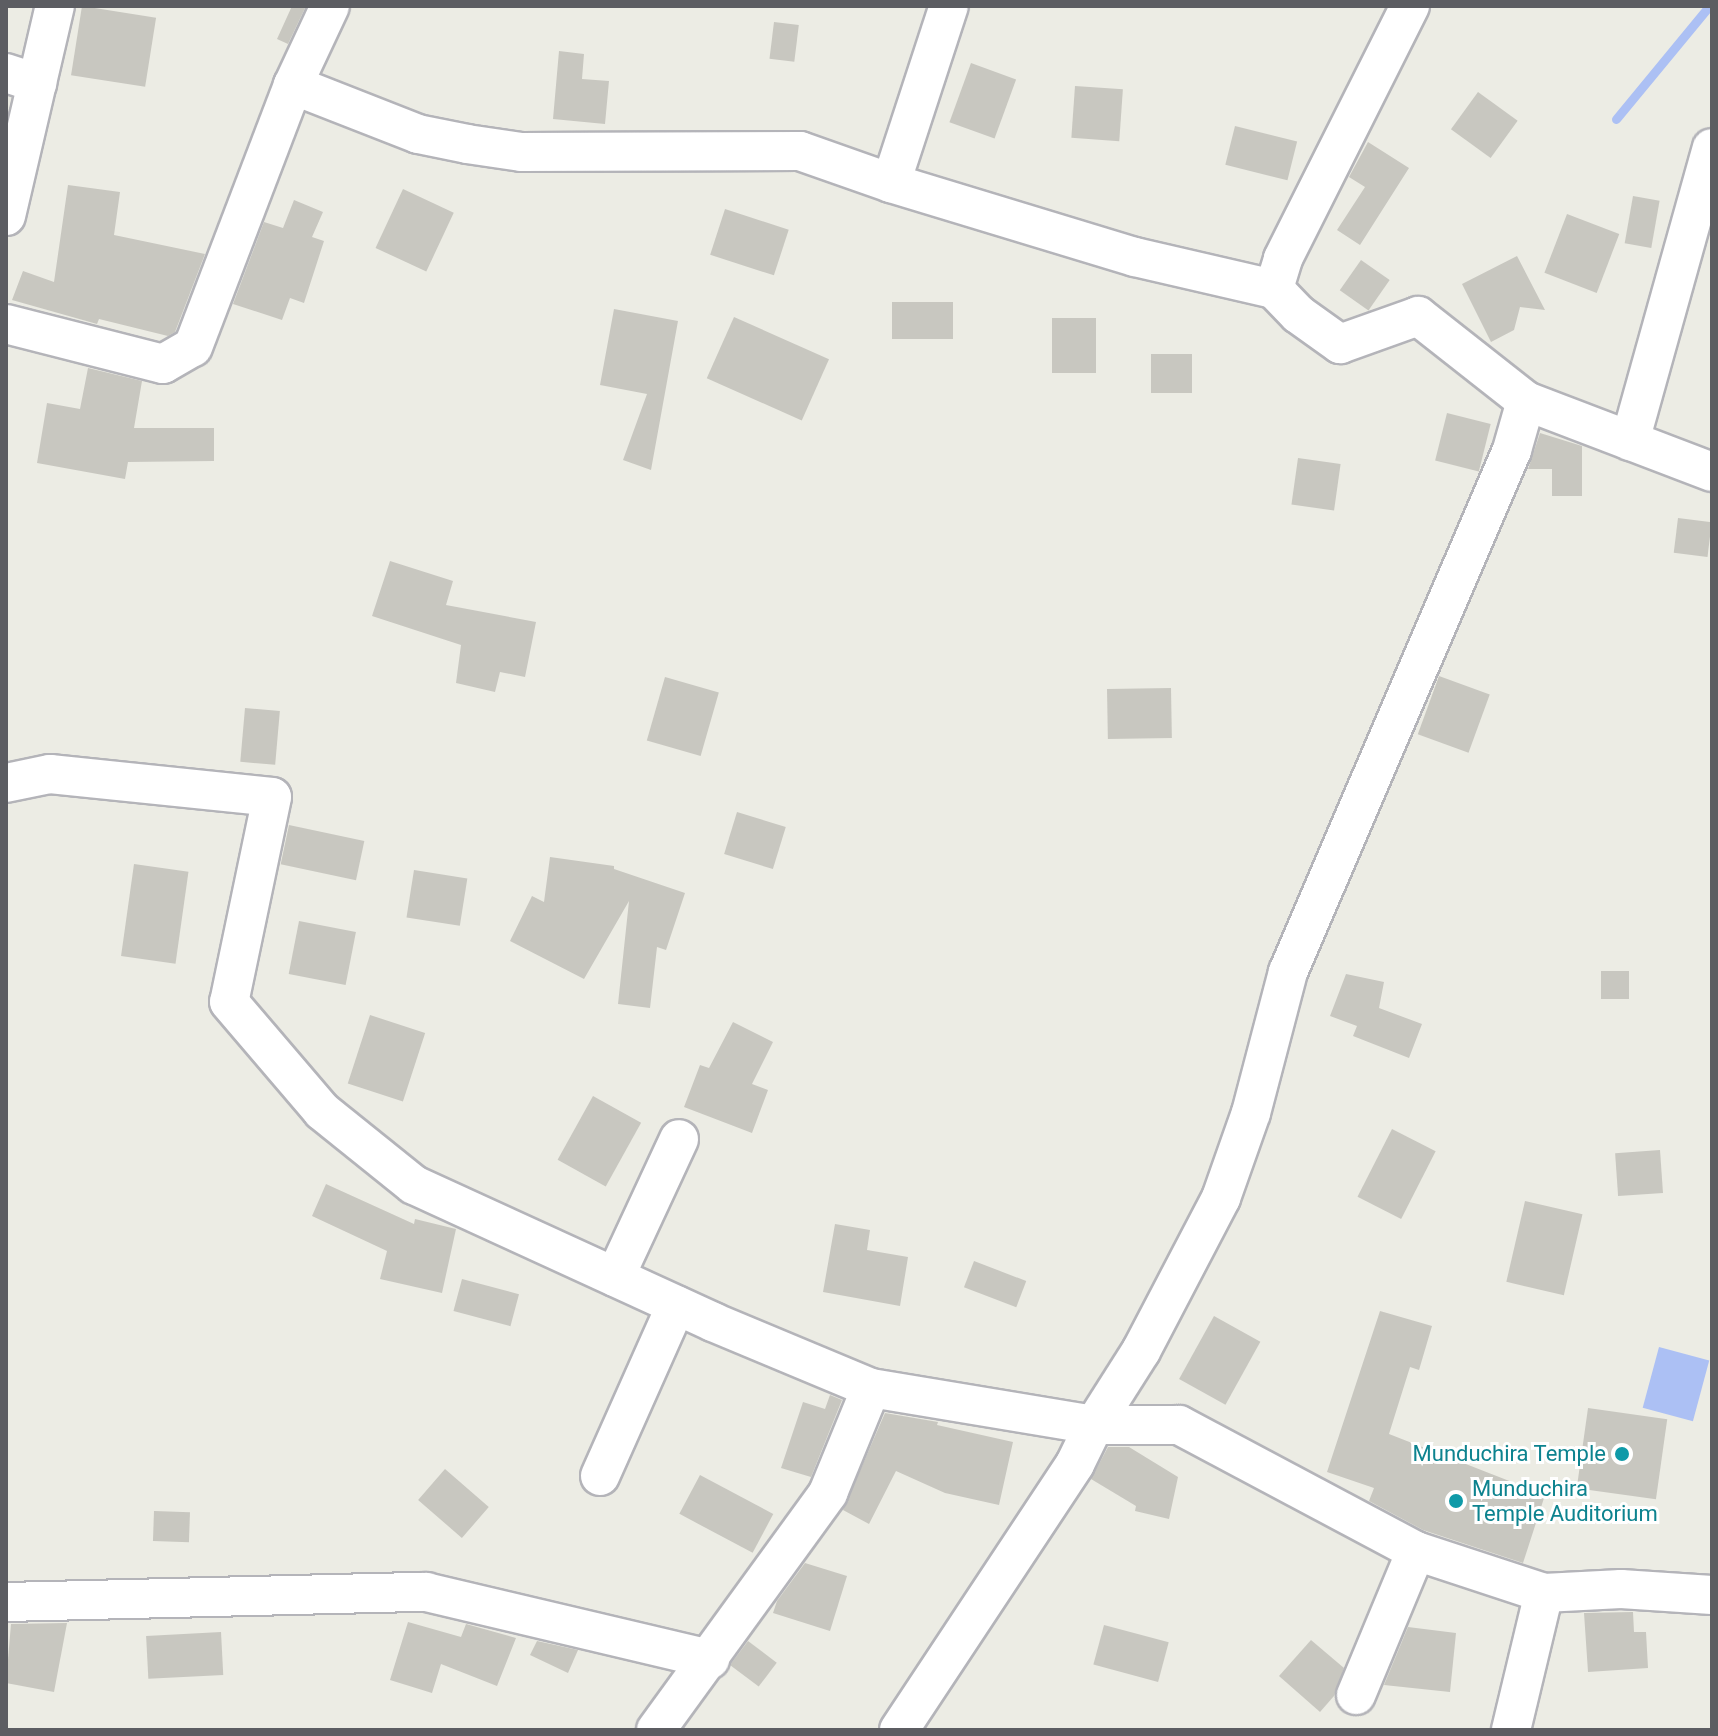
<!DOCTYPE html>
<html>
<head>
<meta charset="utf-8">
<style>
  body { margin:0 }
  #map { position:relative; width:1718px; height:1736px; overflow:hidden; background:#ecece4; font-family:Roboto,sans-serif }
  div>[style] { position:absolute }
  .water>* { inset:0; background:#acc0f4; transform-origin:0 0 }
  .stream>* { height:9px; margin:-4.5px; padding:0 4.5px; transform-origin:4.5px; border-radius:4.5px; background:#acc0f4 }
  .building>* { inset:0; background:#c8c7c0; transform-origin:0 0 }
  .roads { filter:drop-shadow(2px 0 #b4b4b9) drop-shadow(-2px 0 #b4b4b9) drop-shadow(0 2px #b4b4b9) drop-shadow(0 -2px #b4b4b9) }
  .minor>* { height:38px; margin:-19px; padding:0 19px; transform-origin:19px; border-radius:19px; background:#fff }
  .dots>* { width:22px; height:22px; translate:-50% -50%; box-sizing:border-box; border:4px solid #fff; border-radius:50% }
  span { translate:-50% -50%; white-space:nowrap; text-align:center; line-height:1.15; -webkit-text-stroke:6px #fff; paint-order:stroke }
  .culture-label { font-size:22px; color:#0d838f }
  .right { translate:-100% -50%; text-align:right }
  .left { translate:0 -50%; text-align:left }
  .frame { position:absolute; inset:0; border:8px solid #5c5d62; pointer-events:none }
</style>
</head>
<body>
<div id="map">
  <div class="water">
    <i style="left:1659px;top:1347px;width:52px;height:63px;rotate:15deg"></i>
  </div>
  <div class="stream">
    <i style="left:1616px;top:119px;width:146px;rotate:-50.5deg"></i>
  </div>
  <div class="building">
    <i style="left:82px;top:6px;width:75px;height:70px;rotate:9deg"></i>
    <i style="clip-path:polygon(292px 6px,306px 6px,288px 44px,277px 39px)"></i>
    <i style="left:774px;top:22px;width:25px;height:37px;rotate:7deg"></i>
    <i style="clip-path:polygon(559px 51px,584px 54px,582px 79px,609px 81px,605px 124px,553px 119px)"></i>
    <i style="left:971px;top:63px;width:48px;height:63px;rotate:20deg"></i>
    <i style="left:1075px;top:86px;width:48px;height:52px;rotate:4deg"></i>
    <i style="left:1478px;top:92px;width:49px;height:46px;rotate:36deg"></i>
    <i style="left:1235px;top:126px;width:64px;height:40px;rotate:14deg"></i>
    <i style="clip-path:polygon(1368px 142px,1409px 168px,1360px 245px,1337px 230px,1365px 187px,1349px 177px)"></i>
    <i style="clip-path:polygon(68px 185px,120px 192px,114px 235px,205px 254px,175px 332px,168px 336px,99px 319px,97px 324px,12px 300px,23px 271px,54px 282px)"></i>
    <i style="left:403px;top:189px;width:56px;height:65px;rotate:25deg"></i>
    <i style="left:1633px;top:196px;width:27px;height:48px;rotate:10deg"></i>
    <i style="clip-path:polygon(294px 200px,323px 212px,312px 237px,324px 241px,304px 303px,290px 298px,282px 320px,233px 304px,264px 222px,283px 228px)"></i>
    <i style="left:725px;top:209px;width:67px;height:48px;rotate:18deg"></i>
    <i style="left:1567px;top:214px;width:56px;height:63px;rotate:21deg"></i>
    <i style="clip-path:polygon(1517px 256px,1545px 310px,1520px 307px,1514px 330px,1491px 342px,1462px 284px)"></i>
    <i style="left:1361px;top:260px;width:35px;height:37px;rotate:35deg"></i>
    <i style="left:892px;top:302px;width:61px;height:37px"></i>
    <i style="clip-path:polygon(614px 309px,678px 321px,651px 470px,623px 460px,647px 394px,600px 385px)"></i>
    <i style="left:734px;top:317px;width:104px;height:67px;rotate:24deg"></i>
    <i style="left:1052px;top:318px;width:44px;height:55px"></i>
    <i style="left:1151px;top:354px;width:41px;height:39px"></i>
    <i style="clip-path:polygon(88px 368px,142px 381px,134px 428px,214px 428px,214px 461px,128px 462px,125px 479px,37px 463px,47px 403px,80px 409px)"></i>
    <i style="left:1447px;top:413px;width:45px;height:49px;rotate:14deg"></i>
    <i style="clip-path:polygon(1540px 433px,1582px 446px,1582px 496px,1552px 496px,1552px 469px,1528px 469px)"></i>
    <i style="left:1298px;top:458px;width:43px;height:47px;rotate:8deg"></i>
    <i style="left:1678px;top:518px;width:34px;height:35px;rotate:7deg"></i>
    <i style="clip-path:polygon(390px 561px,453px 581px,446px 605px,536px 622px,525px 677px,500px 672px,495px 692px,456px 683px,461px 645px,372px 616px)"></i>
    <i style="left:1439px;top:676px;width:54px;height:62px;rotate:20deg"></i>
    <i style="left:665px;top:677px;width:56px;height:66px;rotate:16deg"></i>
    <i style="left:1171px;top:688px;width:50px;height:64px;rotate:89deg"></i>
    <i style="left:245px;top:708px;width:35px;height:54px;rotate:5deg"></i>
    <i style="left:737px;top:812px;width:51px;height:44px;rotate:17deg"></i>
    <i style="left:289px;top:825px;width:77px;height:40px;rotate:12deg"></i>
    <i style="clip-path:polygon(550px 857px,614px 866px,614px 869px,685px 893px,666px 950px,657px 947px,650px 1008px,618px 1004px,629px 901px,584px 979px,510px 941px,532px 896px,544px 902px)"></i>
    <i style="left:134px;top:864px;width:55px;height:93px;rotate:8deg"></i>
    <i style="left:414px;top:870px;width:54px;height:48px;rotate:9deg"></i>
    <i style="left:299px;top:921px;width:58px;height:54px;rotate:11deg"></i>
    <i style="left:1601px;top:971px;width:28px;height:28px"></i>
    <i style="clip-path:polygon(1346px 974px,1384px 982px,1379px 1008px,1422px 1024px,1409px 1058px,1353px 1036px,1357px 1026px,1330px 1016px)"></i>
    <i style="left:370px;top:1015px;width:58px;height:72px;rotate:18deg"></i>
    <i style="clip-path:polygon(733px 1022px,773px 1042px,752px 1084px,768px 1090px,752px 1133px,684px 1107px,700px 1065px,709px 1068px)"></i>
    <i style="left:593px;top:1096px;width:55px;height:73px;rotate:29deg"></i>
    <i style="left:1392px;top:1129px;width:49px;height:76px;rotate:27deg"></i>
    <i style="left:1660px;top:1150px;width:43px;height:45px;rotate:86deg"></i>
    <i style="clip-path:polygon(326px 1184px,414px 1224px,415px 1219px,456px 1229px,442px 1293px,380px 1279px,387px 1251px,312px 1216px)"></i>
    <i style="left:1525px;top:1201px;width:59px;height:83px;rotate:13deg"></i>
    <i style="clip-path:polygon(835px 1224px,870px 1230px,867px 1250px,908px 1257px,900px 1306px,823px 1292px)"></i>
    <i style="left:974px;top:1261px;width:56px;height:28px;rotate:21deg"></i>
    <i style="left:462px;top:1279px;width:59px;height:33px;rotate:15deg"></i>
    <i style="clip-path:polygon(1380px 1311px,1432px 1326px,1419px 1370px,1410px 1367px,1389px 1434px,1545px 1495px,1523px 1563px,1423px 1530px,1369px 1501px,1374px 1488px,1327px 1472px)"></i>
    <i style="left:1214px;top:1316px;width:53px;height:72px;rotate:29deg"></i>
    <i style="clip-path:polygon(830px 1395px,842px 1400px,811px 1477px,781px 1468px,803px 1402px,825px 1409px)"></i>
    <i style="left:1588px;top:1408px;width:80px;height:81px;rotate:8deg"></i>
    <i style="clip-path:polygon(885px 1413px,938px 1422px,937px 1425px,1013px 1442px,999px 1505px,945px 1493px,896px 1471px,869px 1524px,843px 1510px)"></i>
    <i style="clip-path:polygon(1108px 1447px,1129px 1447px,1178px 1477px,1169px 1519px,1135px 1511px,1136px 1506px,1091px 1479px)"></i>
    <i style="left:445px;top:1469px;width:58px;height:41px;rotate:41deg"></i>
    <i style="left:700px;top:1475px;width:83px;height:44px;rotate:28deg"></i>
    <i style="left:154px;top:1511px;width:36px;height:30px;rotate:2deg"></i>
    <i style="clip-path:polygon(805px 1563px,847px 1576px,830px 1631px,773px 1613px,777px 1601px)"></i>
    <i style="clip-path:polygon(1633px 1612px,1634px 1632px,1646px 1632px,1648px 1668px,1588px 1672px,1584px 1613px)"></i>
    <i style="clip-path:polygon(408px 1622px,461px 1637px,466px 1624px,516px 1638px,497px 1686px,441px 1664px,432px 1693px,390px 1680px)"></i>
    <i style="clip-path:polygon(67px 1623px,54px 1692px,6px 1683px,11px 1624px)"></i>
    <i style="left:1104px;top:1625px;width:67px;height:41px;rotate:15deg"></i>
    <i style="clip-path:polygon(1408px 1627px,1456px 1633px,1450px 1692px,1384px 1685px)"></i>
    <i style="left:221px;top:1632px;width:43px;height:75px;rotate:87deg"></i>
    <i style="clip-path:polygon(1311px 1640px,1344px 1668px,1334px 1696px,1320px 1712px,1279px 1676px)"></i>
    <i style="clip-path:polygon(537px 1641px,578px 1650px,568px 1673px,530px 1655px)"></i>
    <i style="left:748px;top:1641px;width:36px;height:30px;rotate:37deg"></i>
  </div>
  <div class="roads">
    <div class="minor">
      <i style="left:1410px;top:6px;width:283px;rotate:116.7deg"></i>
      <i style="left:1283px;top:259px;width:31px;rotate:107deg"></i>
      <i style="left:1274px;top:289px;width:35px;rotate:46deg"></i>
      <i style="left:1298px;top:314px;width:52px;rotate:35.5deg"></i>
      <i style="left:1340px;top:344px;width:83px;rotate:-19.7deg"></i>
      <i style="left:1418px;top:316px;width:137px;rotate:38.2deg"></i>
      <i style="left:1526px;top:401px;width:199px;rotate:20.9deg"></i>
      <i style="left:6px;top:73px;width:33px;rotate:18deg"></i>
      <i style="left:293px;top:85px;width:134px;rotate:21.4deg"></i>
      <i style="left:418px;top:134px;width:50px;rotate:11.5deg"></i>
      <i style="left:467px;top:144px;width:55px;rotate:8.4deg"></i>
      <i style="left:521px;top:152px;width:279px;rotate:-0.2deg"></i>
      <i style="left:800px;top:151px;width:96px;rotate:19.4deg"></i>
      <i style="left:891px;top:183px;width:186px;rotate:-71.9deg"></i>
      <i style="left:891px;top:183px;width:255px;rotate:16.9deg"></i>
      <i style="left:1135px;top:257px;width:143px;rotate:13deg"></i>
      <i style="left:6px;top:216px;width:216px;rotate:-76.9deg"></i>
      <i style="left:6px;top:324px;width:162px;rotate:14.3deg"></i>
      <i style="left:163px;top:364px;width:34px;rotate:-30deg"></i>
      <i style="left:193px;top:347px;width:280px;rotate:-69.1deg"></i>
      <i style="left:293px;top:85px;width:87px;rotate:-64.9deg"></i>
      <i style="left:1630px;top:441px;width:304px;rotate:-74.4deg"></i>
      <i style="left:6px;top:783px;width:45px;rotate:-11.6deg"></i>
      <i style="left:50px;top:774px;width:223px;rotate:5.9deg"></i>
      <i style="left:272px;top:797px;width:209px;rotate:101.8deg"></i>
      <i style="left:229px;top:1002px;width:143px;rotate:49.5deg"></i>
      <i style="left:322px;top:1111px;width:118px;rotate:38.8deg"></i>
      <i style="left:414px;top:1185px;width:329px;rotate:24.6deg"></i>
      <i style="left:713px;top:1322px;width:171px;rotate:22.7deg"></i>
      <i style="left:871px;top:1388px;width:226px;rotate:9.4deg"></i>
      <i style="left:1094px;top:1425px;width:85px"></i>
      <i style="left:1179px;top:1425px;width:268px;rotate:28deg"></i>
      <i style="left:1416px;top:1551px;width:135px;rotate:18.2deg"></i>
      <i style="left:1544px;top:1593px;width:77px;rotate:-3deg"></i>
      <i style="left:1621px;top:1589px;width:91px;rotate:3.8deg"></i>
      <i style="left:615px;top:1277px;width:152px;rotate:-65.1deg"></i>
      <i style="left:600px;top:1476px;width:187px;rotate:-66deg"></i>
      <i style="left:6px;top:1602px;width:420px;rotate:-1.4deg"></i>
      <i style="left:426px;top:1592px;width:292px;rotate:13.3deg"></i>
      <i style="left:1356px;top:1695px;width:156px;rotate:-67.4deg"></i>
      <i style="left:656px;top:1730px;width:293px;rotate:-54deg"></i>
      <i style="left:828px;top:1493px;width:113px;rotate:-67.7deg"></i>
      <i style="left:899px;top:1730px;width:319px;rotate:-56.5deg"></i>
      <i style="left:1075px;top:1464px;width:43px;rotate:-64deg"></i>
      <i style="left:1094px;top:1425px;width:88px;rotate:-57.6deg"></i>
      <i style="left:1141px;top:1351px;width:173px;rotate:-62.4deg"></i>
      <i style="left:1221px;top:1198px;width:90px;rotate:-70.6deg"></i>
      <i style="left:1251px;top:1113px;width:146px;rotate:-75.3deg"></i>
      <i style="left:1288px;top:972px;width:568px;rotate:-66.77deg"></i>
      <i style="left:1512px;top:450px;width:51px;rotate:-74.1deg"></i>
      <i style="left:1511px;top:1730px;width:141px;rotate:-76.5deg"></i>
    </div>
  </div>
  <div class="dots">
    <i style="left:1622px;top:1454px;background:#0f9aa8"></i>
    <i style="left:1456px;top:1501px;background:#0f9aa8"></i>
  </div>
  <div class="culture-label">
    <span class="right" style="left:1606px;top:1454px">Munduchira Temple</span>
    <span class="left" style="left:1472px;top:1501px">Munduchira<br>Temple Auditorium</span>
  </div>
  <div class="frame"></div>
</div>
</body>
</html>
